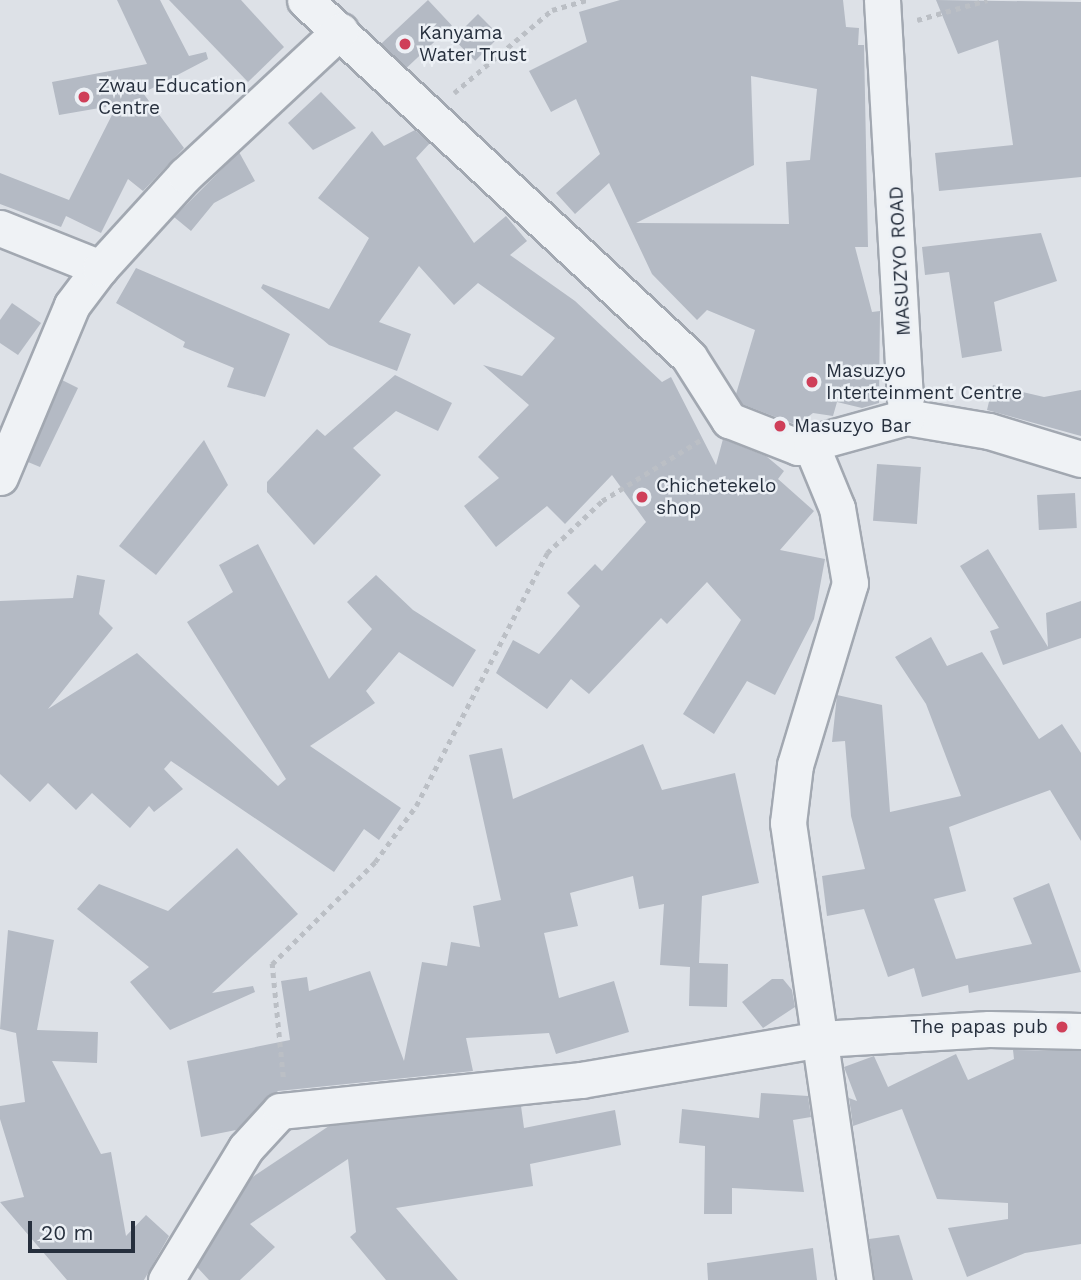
<!DOCTYPE html>
<html>
<head>
<meta charset="utf-8">
<style>
  body { margin:0 }
  #map { position:relative; width:1081px; height:1280px; overflow:hidden; background:#dde1e7; font-family:"Work Sans",sans-serif }
  div>[style] { position:absolute }
  .building>* { inset:0; background:#b4bac4; transform-origin:0 0 }
  .path>* { height:4.5px; margin-top:-2.25px; transform-origin:0; background:repeating-linear-gradient(90deg,#bbbfc5 0 5px,transparent 0 10px) }
  .roads { filter:drop-shadow(2px 0 #a2a8b1) drop-shadow(-2px 0 #a2a8b1) drop-shadow(0 2px #a2a8b1) drop-shadow(0 -2px #a2a8b1) }
  .minor>* { height:35px; margin:-17.5px; padding:0 17.5px; transform-origin:17.5px; border-radius:17.5px; background:#eff2f5 }
  .dots>* { width:19px; height:19px; translate:-50% -50%; box-sizing:border-box; border:4px solid #ecf0f5; border-radius:50% }
  span { translate:-50% -50%; white-space:nowrap; text-align:center; line-height:1.15; -webkit-text-stroke:5px #ecf0f5; paint-order:stroke }
  .poi-label { font-size:19px; color:#262f3d }
  .left { translate:0 -50%; text-align:left }
  .right { translate:-100% -50%; text-align:right }
  .street-label { font-size:19px; color:#262f3d }
  .scale { position:absolute; left:28px; top:1221px; width:107px; height:32px; box-sizing:border-box; border:4px solid #262f3d; border-top:0; padding-left:9px; font-size:21px; line-height:24px; white-space:nowrap; color:#262f3d; -webkit-text-stroke:5px #ecf0f5; paint-order:stroke }
</style>
</head>
<body>
<div id="map">
  <div class="building">
    <i style="clip-path:polygon(117px 0,160px 0,189px 56px,206px 52px,208px 59px,143px 93px,184px 148px,143px 191px,128px 179px,101px 233px,66px 216px,61px 227px,0 204px,0 173px,69px 200px,117px 105px,59px 115px,52px 82px,147px 64px)"></i>
    <i style="clip-path:polygon(169px 0,241px 0,284px 47px,248px 82px)"></i>
    <i style="left:428px;top:0;width:35px;height:64px;rotate:47deg"></i>
    <i style="clip-path:polygon(evenodd,620px 0,843px 0,846px 27px,859px 28px,858px 45px,864px 45px,868px 247px,855px 247px,872px 312px,880px 311px,879px 403px,862px 408px,837px 402px,833px 416px,813px 413px,797px 425px,742px 404px,736px 394px,755px 330px,707px 310px,697px 320px,652px 274px,609px 183px,575px 214px,556px 193px,600px 154px,576px 99px,551px 112px,529px 71px,587px 42px,579px 12px,620px 0,751px 76px,817px 89px,810px 160px,786px 162px,789px 224px,636px 223px,754px 165px,751px 76px)"></i>
    <i style="clip-path:polygon(936px 0,1081px 2px,1081px 177px,939px 191px,935px 153px,1013px 145px,998px 40px,958px 54px)"></i>
    <i style="left:478px;top:14px;width:31px;height:35px;rotate:45deg"></i>
    <i style="clip-path:polygon(321px 92px,356px 128px,313px 150px,288px 123px)"></i>
    <i style="clip-path:polygon(415px 130px,430px 143px,416px 158px,474px 243px,506px 216px,527px 241px,510px 255px,575px 301px,662px 382px,671px 377px,716px 465px,723px 439px,766px 456px,784px 471px,778px 479px,814px 511px,780px 550px,825px 559px,814px 619px,775px 695px,747px 681px,714px 734px,683px 714px,741px 620px,707px 582px,667px 624px,661px 618px,589px 694px,571px 679px,547px 709px,496px 673px,513px 640px,539px 654px,580px 606px,567px 593px,595px 564px,602px 571px,646px 522px,612px 475px,565px 524px,547px 506px,496px 547px,464px 506px,499px 478px,478px 457px,529px 405px,483px 365px,522px 376px,555px 338px,478px 283px,454px 305px,419px 266px,379px 322px,411px 334px,397px 371px,329px 345px,261px 288px,263px 284px,329px 309px,369px 238px,318px 198px,372px 131px,384px 146px)"></i>
    <i style="clip-path:polygon(239px 152px,255px 181px,214px 203px,191px 231px,174px 217px)"></i>
    <i style="clip-path:polygon(1041px 233px,1057px 281px,994px 302px,1002px 351px,962px 358px,949px 272px,925px 275px,922px 247px)"></i>
    <i style="clip-path:polygon(136px 268px,290px 334px,265px 397px,227px 387px,234px 368px,183px 347px,185px 342px,116px 303px)"></i>
    <i style="clip-path:polygon(12px 303px,41px 323px,18px 355px,0 343px,0 320px)"></i>
    <i style="clip-path:polygon(395px 375px,452px 403px,438px 431px,396px 411px,353px 448px,381px 475px,314px 545px,267px 492px,267px 482px,317px 429px,325px 436px)"></i>
    <i style="clip-path:polygon(62px 380px,78px 388px,40px 467px,28px 462px)"></i>
    <i style="clip-path:polygon(993px 385px,1044px 397px,1081px 390px,1081px 436px,987px 410px)"></i>
    <i style="clip-path:polygon(204px 440px,228px 485px,156px 575px,119px 546px)"></i>
    <i style="left:877px;top:464px;width:44px;height:57px;rotate:4deg"></i>
    <i style="left:1075px;top:493px;width:35px;height:38px;rotate:87deg"></i>
    <i style="clip-path:polygon(258px 544px,329px 679px,372px 629px,347px 602px,376px 575px,413px 610px,476px 650px,453px 687px,399px 652px,366px 691px,375px 703px,310px 746px,401px 808px,379px 840px,364px 829px,334px 872px,171px 761px,164px 769px,183px 789px,154px 812px,149px 806px,130px 828px,92px 793px,76px 810px,48px 783px,30px 802px,0 774px,0 601px,73px 598px,77px 575px,105px 580px,99px 614px,113px 628px,48px 709px,137px 653px,278px 786px,286px 779px,187px 622px,233px 592px,219px 565px)"></i>
    <i style="clip-path:polygon(988px 549px,1048px 647px,1046px 613px,1081px 601px,1081px 638px,1003px 665px,990px 631px,999px 628px,960px 566px)"></i>
    <i style="clip-path:polygon(931px 637px,947px 666px,982px 652px,1039px 739px,1062px 724px,1081px 753px,1081px 841px,1050px 790px,949px 827px,966px 891px,934px 899px,956px 959px,1032px 944px,1013px 898px,1049px 883px,1081px 972px,969px 993px,968px 985px,922px 997px,914px 968px,888px 977px,864px 909px,827px 916px,822px 876px,865px 869px,851px 816px,845px 741px,832px 742px,837px 695px,882px 705px,890px 812px,961px 796px,926px 704px,895px 657px)"></i>
    <i style="clip-path:polygon(643px 744px,662px 790px,735px 773px,759px 883px,702px 896px,699px 963px,728px 964px,727px 1007px,689px 1006px,690px 967px,660px 965px,664px 904px,639px 909px,633px 876px,570px 893px,578px 926px,544px 933px,559px 998px,614px 981px,629px 1032px,556px 1054px,549px 1033px,466px 1038px,473px 1071px,278px 1091px,236px 1130px,201px 1137px,187px 1061px,290px 1040px,281px 981px,307px 977px,309px 991px,370px 971px,404px 1061px,422px 962px,447px 966px,451px 942px,480px 947px,473px 906px,501px 900px,469px 755px,502px 748px,513px 799px)"></i>
    <i style="clip-path:polygon(237px 848px,298px 914px,212px 993px,253px 986px,255px 992px,170px 1030px,130px 982px,149px 967px,77px 909px,99px 884px,168px 911px)"></i>
    <i style="clip-path:polygon(8px 930px,54px 940px,37px 1030px,98px 1032px,97px 1063px,52px 1061px,101px 1154px,111px 1152px,126px 1236px,146px 1215px,169px 1236px,144px 1280px,67px 1280px,0 1202px,24px 1197px,0 1119px,0 1106px,25px 1102px,16px 1033px,0 1029px)"></i>
    <i style="clip-path:polygon(772px 979px,783px 979px,792px 990px,795px 1007px,763px 1028px,742px 1002px)"></i>
    <i style="clip-path:polygon(1013px 1050px,1081px 1051px,1081px 1244px,1025px 1253px,967px 1277px,948px 1228px,1008px 1219px,1008px 1203px,937px 1199px,902px 1109px,853px 1126px,849px 1098px,857px 1101px,844px 1067px,874px 1056px,888px 1087px,956px 1054px,968px 1080px,1014px 1059px)"></i>
    <i style="clip-path:polygon(761px 1093px,808px 1096px,811px 1117px,793px 1120px,804px 1192px,732px 1188px,732px 1214px,704px 1214px,705px 1146px,679px 1143px,682px 1109px,759px 1118px)"></i>
    <i style="clip-path:polygon(521px 1106px,524px 1128px,615px 1110px,621px 1145px,530px 1164px,533px 1186px,396px 1208px,458px 1280px,386px 1280px,350px 1237px,356px 1232px,348px 1159px,250px 1224px,275px 1247px,240px 1280px,209px 1280px,197px 1267px,251px 1178px,329px 1126px)"></i>
    <i style="clip-path:polygon(899px 1235px,913px 1280px,875px 1280px,869px 1239px)"></i>
    <i style="clip-path:polygon(813px 1248px,817px 1280px,708px 1280px,707px 1263px)"></i>
  </div>
  <div class="path">
    <i style="left:917px;top:20px;width:73px;rotate:-15.9deg"></i>
    <i style="left:454px;top:93px;width:128px;rotate:-40.3deg"></i>
    <i style="left:552px;top:10px;width:36px;rotate:-16deg"></i>
    <i style="left:283px;top:1077px;width:114px;rotate:-95.6deg"></i>
    <i style="left:272px;top:964px;width:145px;rotate:-44.7deg"></i>
    <i style="left:375px;top:862px;width:69px;rotate:-53.8deg"></i>
    <i style="left:416px;top:806px;width:285px;rotate:-62.6deg"></i>
    <i style="left:547px;top:553px;width:76px;rotate:-43.4deg"></i>
    <i style="left:602px;top:501px;width:118px;rotate:-31.8deg"></i>
  </div>
  <div class="roads">
    <div class="minor">
      <i style="left:305px;top:0;width:524px;rotate:42.91deg"></i>
      <i style="left:689px;top:357px;width:75px;rotate:57.6deg"></i>
      <i style="left:729px;top:420px;width:74px;rotate:21.4deg"></i>
      <i style="left:798px;top:447px;width:112px;rotate:-15.5deg"></i>
      <i style="left:906px;top:417px;width:84px;rotate:9.6deg"></i>
      <i style="left:989px;top:431px;width:96px;rotate:16.9deg"></i>
      <i style="left:882px;top:0;width:418px;rotate:86.7deg"></i>
      <i style="left:0;top:228px;width:108px;rotate:21.8deg"></i>
      <i style="left:811px;top:445px;width:68px;rotate:67.6deg"></i>
      <i style="left:837px;top:508px;width:76px;rotate:80.2deg"></i>
      <i style="left:850px;top:583px;width:190px;rotate:106.8deg"></i>
      <i style="left:795px;top:765px;width:58px;rotate:96.9deg"></i>
      <i style="left:788px;top:823px;width:462px;rotate:81.7deg"></i>
      <i style="left:0;top:477px;width:186px;rotate:-67.3deg"></i>
      <i style="left:72px;top:305px;width:46px;rotate:-52.9deg"></i>
      <i style="left:100px;top:268px;width:126px;rotate:-47.6deg"></i>
      <i style="left:185px;top:175px;width:212px;rotate:-42.9deg"></i>
      <i style="left:166px;top:1280px;width:154px;rotate:-58.8deg"></i>
      <i style="left:246px;top:1148px;width:50px;rotate:-47.4deg"></i>
      <i style="left:280px;top:1111px;width:303px;rotate:-5.9deg"></i>
      <i style="left:581px;top:1080px;width:242px;rotate:-9.7deg"></i>
      <i style="left:820px;top:1039px;width:169px;rotate:-3.4deg"></i>
      <i style="left:989px;top:1029px;width:92px;rotate:1.2deg"></i>
    </div>
  </div>
  <div class="dots">
    <i style="left:405px;top:44px;background:#cf3f59"></i>
    <i style="left:84px;top:97px;background:#cf3f59"></i>
    <i style="left:812px;top:382px;background:#cf3f59"></i>
    <i style="left:780px;top:426px;background:#cf3f59"></i>
    <i style="left:642px;top:497px;background:#cf3f59"></i>
    <i style="left:1062px;top:1027px;background:#cf3f59"></i>
  </div>
  <div class="poi-label">
    <span class="left" style="left:419px;top:44px">Kanyama<br>Water Trust</span>
    <span class="left" style="left:98px;top:97px">Zwau Education<br>Centre</span>
    <span class="left" style="left:826px;top:382px">Masuzyo<br>Interteinment Centre</span>
    <span class="left" style="left:794px;top:426px">Masuzyo Bar</span>
    <span class="left" style="left:656px;top:497px">Chichetekelo<br>shop</span>
    <span class="right" style="left:1048px;top:1027px">The papas pub</span>
  </div>
  <div class="street-label">
    <span style="left:900px;top:261px;rotate:-93deg">MASUZYO ROAD</span>
  </div>
  <div class="scale">20 m</div>
</div>
</body>
</html>
